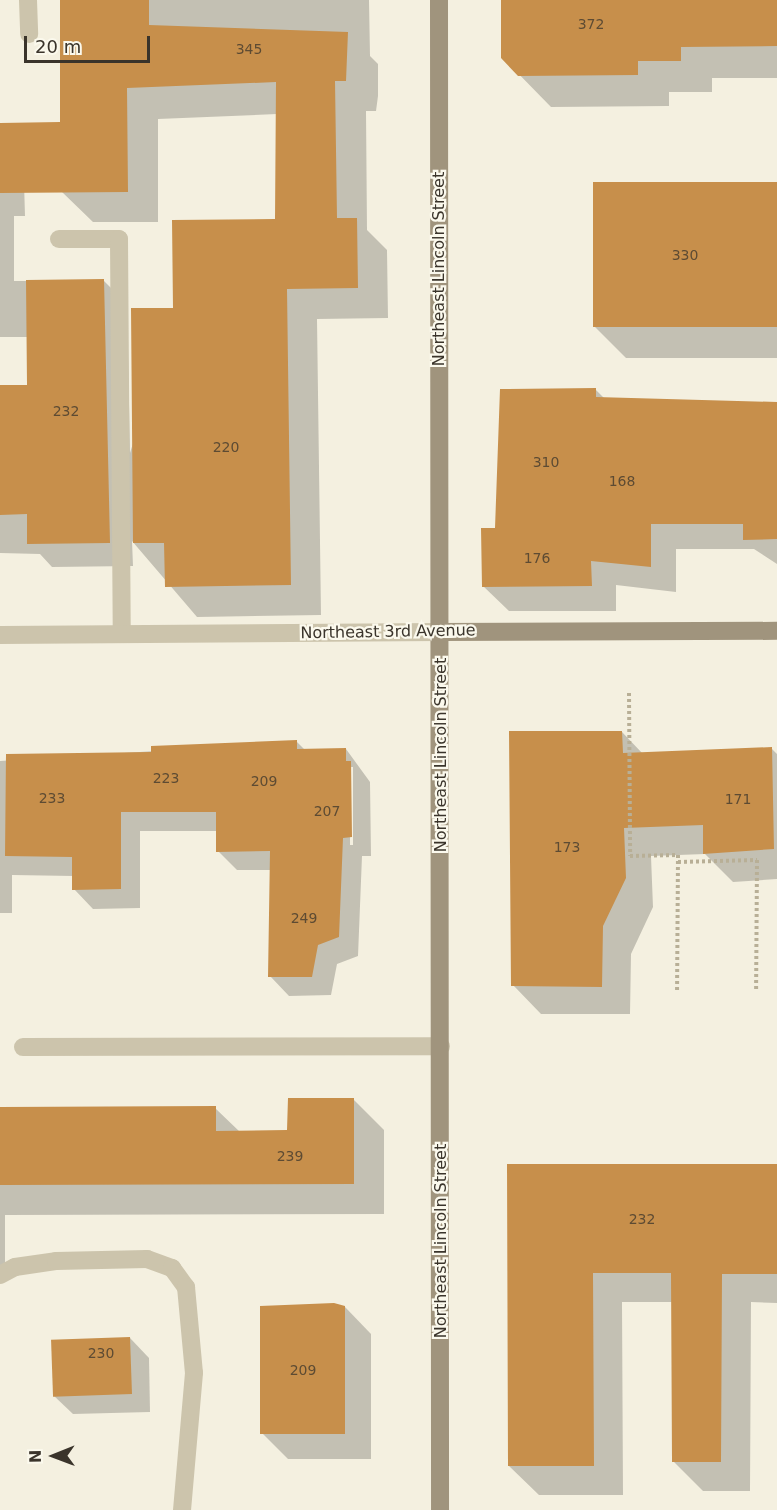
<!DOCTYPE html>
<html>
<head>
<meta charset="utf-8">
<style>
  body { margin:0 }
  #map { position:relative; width:777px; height:1510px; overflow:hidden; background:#f4f0e0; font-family:"DejaVu Sans",sans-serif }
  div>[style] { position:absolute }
  .shadow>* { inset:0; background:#0003 }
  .building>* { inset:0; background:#c78f4b; transform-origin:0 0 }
  .path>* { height:4px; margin-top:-2px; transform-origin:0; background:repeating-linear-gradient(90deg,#b8af96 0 3px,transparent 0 6px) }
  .lane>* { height:18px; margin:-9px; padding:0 9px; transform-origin:9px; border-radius:9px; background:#ccc4ac }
  .street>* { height:18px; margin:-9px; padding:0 9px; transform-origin:9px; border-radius:9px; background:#ccc4ac }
  .secondary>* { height:18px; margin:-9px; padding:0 9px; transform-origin:9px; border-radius:9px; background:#a0947d }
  span { translate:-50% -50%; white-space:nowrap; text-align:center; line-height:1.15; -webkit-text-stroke:4.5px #fbf9ed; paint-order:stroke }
  .number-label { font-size:14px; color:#5d4b33 }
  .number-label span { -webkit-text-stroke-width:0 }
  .street-label { font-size:16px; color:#3a342b }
  .north { position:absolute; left:24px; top:1426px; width:60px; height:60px; -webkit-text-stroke:4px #fbf9ed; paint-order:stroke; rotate:269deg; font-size:16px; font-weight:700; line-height:24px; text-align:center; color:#3a342b }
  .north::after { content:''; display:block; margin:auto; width:21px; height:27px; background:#3a342b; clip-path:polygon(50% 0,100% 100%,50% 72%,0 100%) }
  .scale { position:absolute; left:24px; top:36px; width:126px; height:27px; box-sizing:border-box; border:3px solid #3a342b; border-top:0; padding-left:8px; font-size:18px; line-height:21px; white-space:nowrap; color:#3a342b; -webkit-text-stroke:4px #fbf9ed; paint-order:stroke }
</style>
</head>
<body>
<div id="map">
  <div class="shadow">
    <i style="clip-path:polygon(61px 0,369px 0,370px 56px,378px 64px,378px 96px,376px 111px,366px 111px,367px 230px,387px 250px,388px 318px,317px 319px,321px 615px,197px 617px,132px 541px,133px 566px,52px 567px,40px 554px,0 553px,0 426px,28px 426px,28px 337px,0 337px,0 125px,23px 148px,25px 216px,14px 216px,14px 281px,104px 281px,127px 304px,130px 453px,175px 309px,276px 220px,277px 114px,158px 119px,158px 222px,93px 222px,62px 192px)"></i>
    <i style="clip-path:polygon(503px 0,777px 0,777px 78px,712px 78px,712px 92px,669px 92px,669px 106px,551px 107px,502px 57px)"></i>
    <i style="clip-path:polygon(777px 184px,777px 358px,626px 358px,594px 326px)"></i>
    <i style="clip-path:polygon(595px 389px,605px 399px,777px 403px,777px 564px,754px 549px,676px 549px,676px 592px,616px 585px,616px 611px,509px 611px,483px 586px,496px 529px)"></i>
    <i style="clip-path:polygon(622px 732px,643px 754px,771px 748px,777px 754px,777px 879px,733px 882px,705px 854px,651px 856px,653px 907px,631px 954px,630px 1014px,541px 1014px,513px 985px)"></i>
    <i style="clip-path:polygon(evenodd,297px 742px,305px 750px,346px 749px,370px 782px,371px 856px,362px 856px,358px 956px,337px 964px,331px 995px,289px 996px,270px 976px,271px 870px,237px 870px,218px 851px,218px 831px,140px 831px,140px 908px,93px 909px,74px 889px,74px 876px,12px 875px,12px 913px,0 913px,0 761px,297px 742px,350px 767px,353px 767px,353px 845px,350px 845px,350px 767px)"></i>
    <i style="clip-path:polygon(353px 1099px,384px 1130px,384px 1214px,5px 1215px,5px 1273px,0 1273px,0 1108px,215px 1108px,240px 1132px,289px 1132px)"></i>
    <i style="clip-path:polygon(508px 1166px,777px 1167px,777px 1303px,751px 1302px,750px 1491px,703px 1491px,673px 1461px,673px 1302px,622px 1302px,623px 1495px,539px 1495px,509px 1466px)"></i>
    <i style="clip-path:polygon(345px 1307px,371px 1334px,371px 1459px,288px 1459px,262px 1433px)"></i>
    <i style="clip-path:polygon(130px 1338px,149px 1358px,150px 1412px,73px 1414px,53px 1395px)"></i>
  </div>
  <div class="building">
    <i style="clip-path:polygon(60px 0,149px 0,149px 25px,348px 32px,346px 81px,335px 81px,337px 218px,357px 218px,358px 288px,287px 289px,291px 585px,165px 587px,164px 543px,133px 543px,131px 308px,173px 308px,172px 220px,275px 219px,276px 82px,127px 88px,128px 192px,0 193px,0 123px,60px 122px)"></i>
    <i style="clip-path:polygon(501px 0,777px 0,777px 46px,681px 47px,681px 61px,638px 61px,638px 75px,518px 76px,501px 58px)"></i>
    <i style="left:593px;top:182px;width:184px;height:145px"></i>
    <i style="clip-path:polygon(104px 279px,110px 543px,27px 544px,27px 514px,0 515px,0 385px,27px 385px,26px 280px)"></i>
    <i style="clip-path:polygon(596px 388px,596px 397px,777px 402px,777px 539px,743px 540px,743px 524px,651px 524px,651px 567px,591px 561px,592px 586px,482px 587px,481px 528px,495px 528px,500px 389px)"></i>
    <i style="clip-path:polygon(509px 731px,622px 731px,623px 753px,772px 747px,774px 849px,703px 854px,703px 825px,624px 828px,626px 878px,603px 926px,602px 987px,511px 986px)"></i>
    <i style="clip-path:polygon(297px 740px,297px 749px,346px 748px,346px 761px,351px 761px,352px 837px,343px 838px,339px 937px,318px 945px,312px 977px,268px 977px,270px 851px,216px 852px,216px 812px,121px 812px,121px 889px,72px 890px,72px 857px,5px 856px,6px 754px,151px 752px,151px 746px)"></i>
    <i style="clip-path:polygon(288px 1098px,354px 1098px,354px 1184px,0 1185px,0 1107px,216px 1106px,216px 1131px,287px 1130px)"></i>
    <i style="clip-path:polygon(507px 1164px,777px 1164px,777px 1274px,722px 1274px,721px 1462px,672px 1462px,671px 1273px,593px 1273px,594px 1466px,508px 1466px)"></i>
    <i style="clip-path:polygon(334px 1303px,345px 1306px,345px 1434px,260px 1434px,260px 1306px)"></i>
    <i style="left:130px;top:1337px;width:57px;height:79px;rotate:88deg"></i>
  </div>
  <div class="path">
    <i style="left:629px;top:693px;width:163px;rotate:89.6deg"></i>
    <i style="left:630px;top:856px;width:48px;rotate:-1.2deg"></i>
    <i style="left:678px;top:855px;width:138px;rotate:90.4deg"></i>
    <i style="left:678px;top:862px;width:79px;rotate:-1.5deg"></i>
    <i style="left:757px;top:860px;width:132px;rotate:90.4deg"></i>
  </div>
  <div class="lane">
    <i style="left:28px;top:0;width:34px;rotate:88deg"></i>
    <i style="left:59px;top:239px;width:60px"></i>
    <i style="left:119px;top:239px;width:395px;rotate:89.6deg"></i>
    <i style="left:23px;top:1047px;width:418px;rotate:-0.1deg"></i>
    <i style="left:0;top:1275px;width:17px;rotate:-28deg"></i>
    <i style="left:15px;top:1267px;width:41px;rotate:-8.3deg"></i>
    <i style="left:56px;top:1261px;width:91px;rotate:-1.3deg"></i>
    <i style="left:147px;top:1259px;width:27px;rotate:20deg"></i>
    <i style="left:172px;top:1268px;width:24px;rotate:54deg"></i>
    <i style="left:186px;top:1287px;width:86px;rotate:84.7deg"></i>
    <i style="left:194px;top:1373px;width:138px;rotate:95deg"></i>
  </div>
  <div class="street">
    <i style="left:0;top:635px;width:440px;rotate:-0.4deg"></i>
  </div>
  <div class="secondary">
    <i style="left:439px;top:0;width:1510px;rotate:89.96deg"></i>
    <i style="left:440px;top:632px;width:337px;rotate:-0.2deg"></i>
  </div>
  <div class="number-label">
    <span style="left:591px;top:24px">372</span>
    <span style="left:249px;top:49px">345</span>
    <span style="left:685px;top:255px">330</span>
    <span style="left:66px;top:411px">232</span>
    <span style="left:226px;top:447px">220</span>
    <span style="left:546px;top:462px">310</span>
    <span style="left:622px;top:481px">168</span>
    <span style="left:537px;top:558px">176</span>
    <span style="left:166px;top:778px">223</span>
    <span style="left:264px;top:781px">209</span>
    <span style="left:52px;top:798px">233</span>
    <span style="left:738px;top:799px">171</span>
    <span style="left:327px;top:811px">207</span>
    <span style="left:567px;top:847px">173</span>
    <span style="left:304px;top:918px">249</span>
    <span style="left:290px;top:1156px">239</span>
    <span style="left:642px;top:1219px">232</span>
    <span style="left:101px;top:1353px">230</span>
    <span style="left:303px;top:1370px">209</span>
  </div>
  <div class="street-label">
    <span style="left:439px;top:269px;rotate:-90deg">Northeast Lincoln Street</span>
    <span style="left:388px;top:632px;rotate:-1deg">Northeast 3rd Avenue</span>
    <span style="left:441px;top:755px;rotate:-90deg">Northeast Lincoln Street</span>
    <span style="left:441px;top:1241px;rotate:-90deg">Northeast Lincoln Street</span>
  </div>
  <div class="north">N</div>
  <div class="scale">20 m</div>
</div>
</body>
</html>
